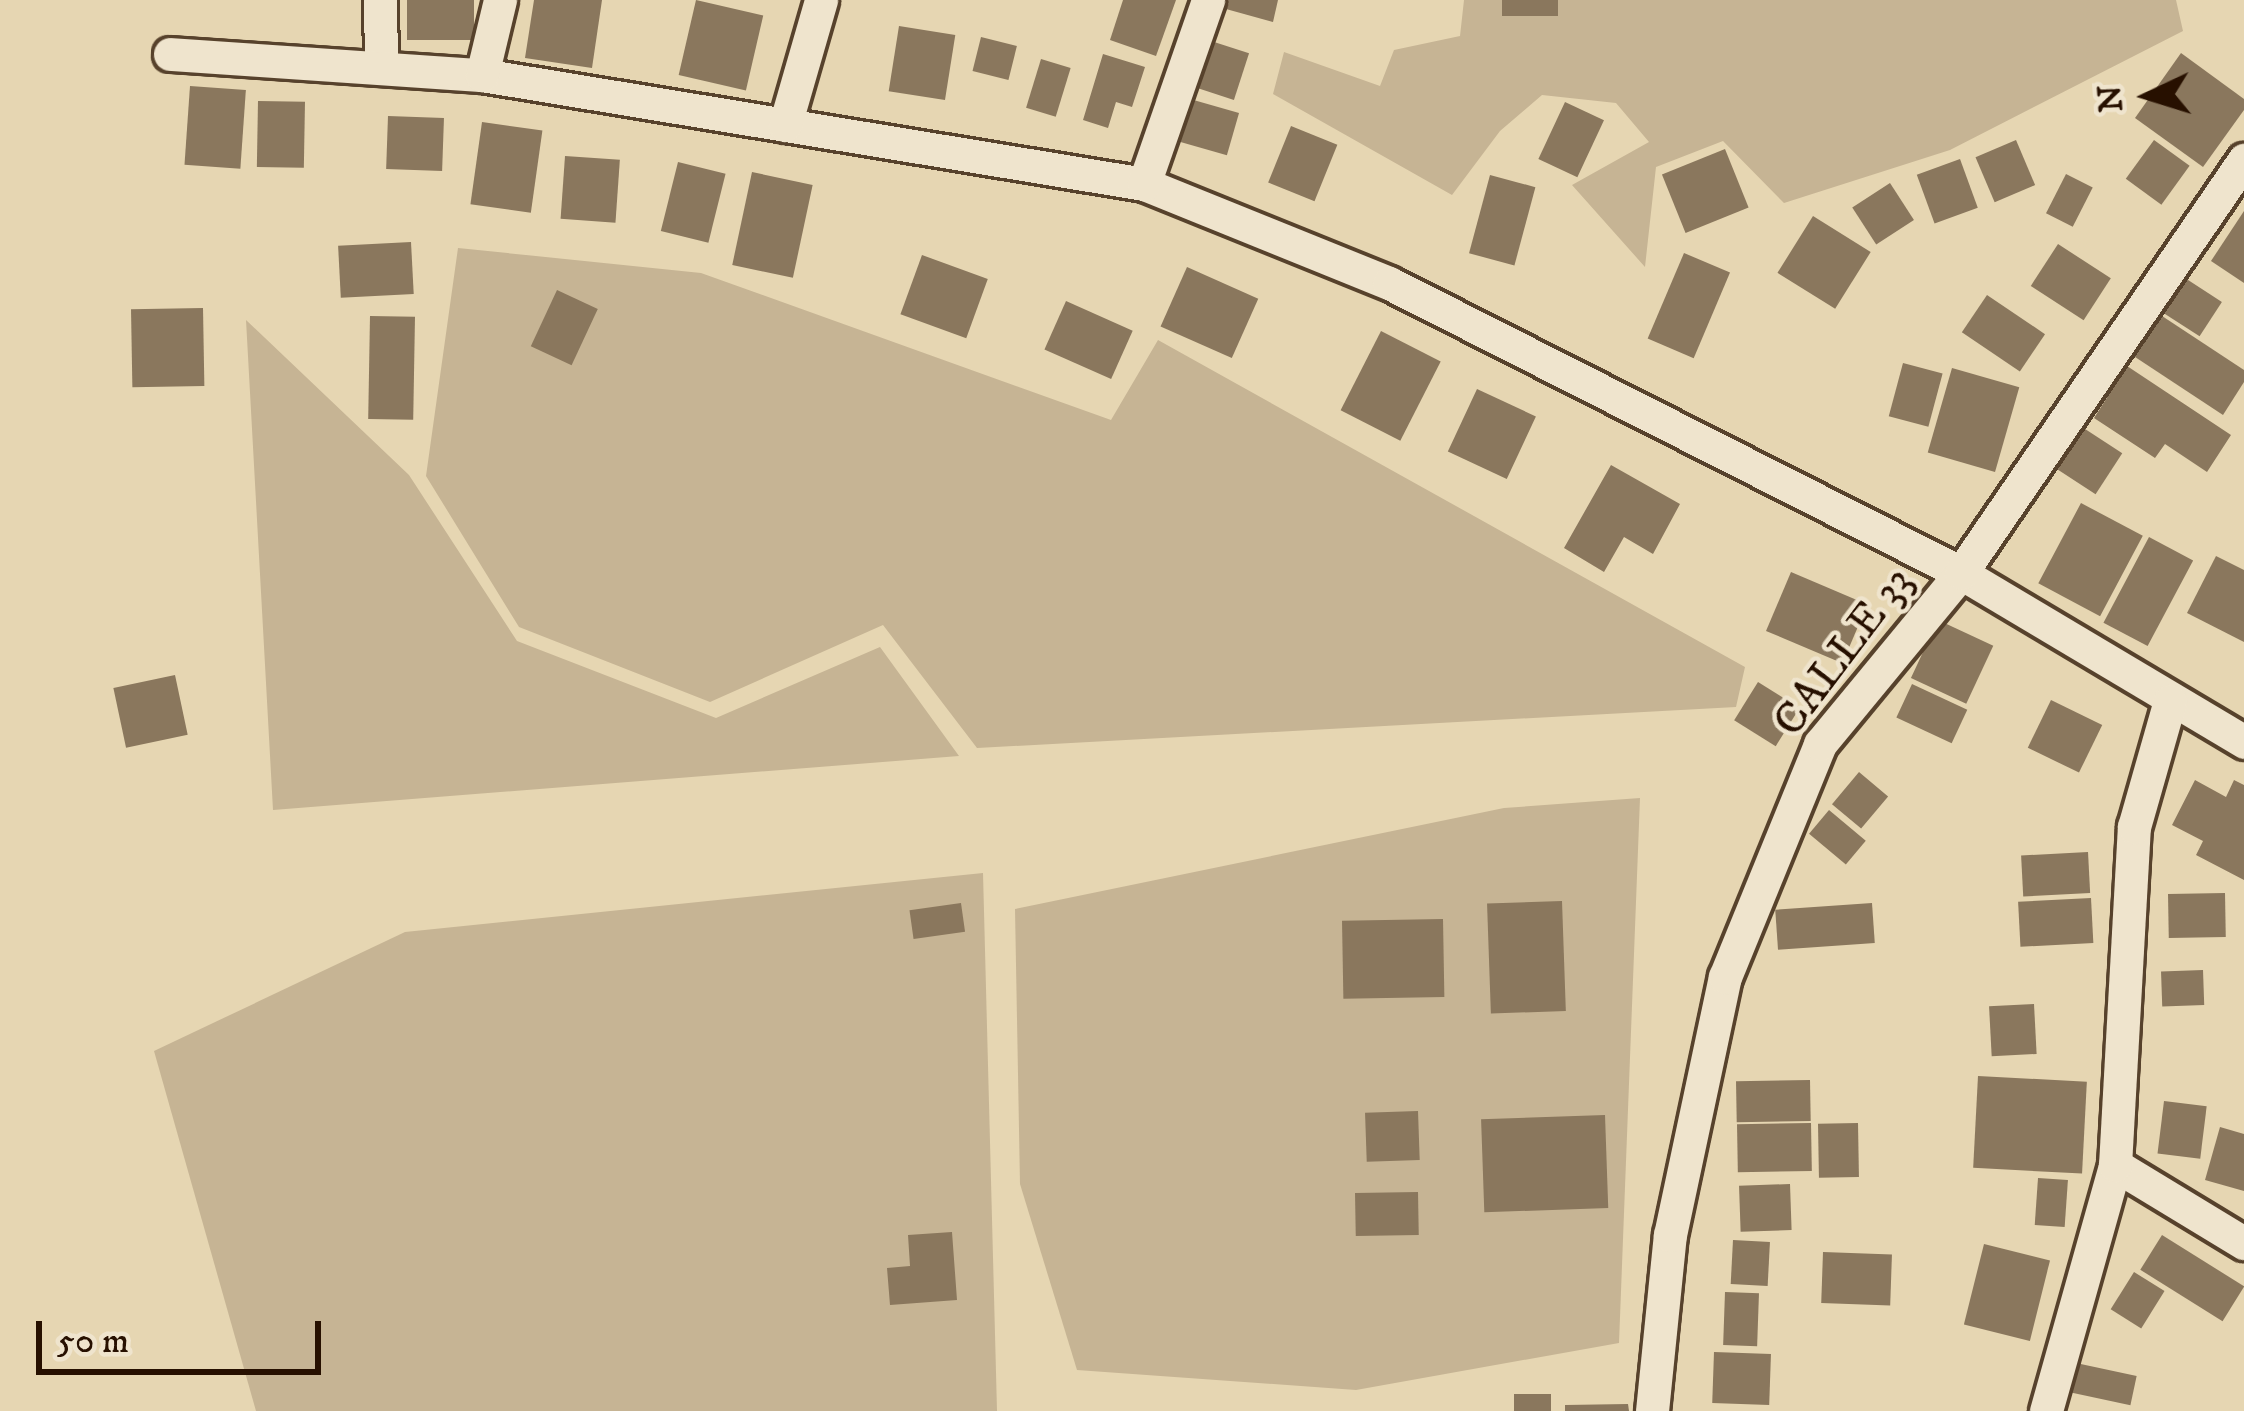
<!DOCTYPE html>
<html>
<head>
<meta charset="utf-8">
<style>
  body { margin:0 }
  #map { position:relative; width:2244px; height:1411px; overflow:hidden; background:#e6d6b2; font-family:"IM FELL DW Pica",serif }
  div>[style] { position:absolute }
  .green>* { inset:0; background:#c6b494 }
  .building>* { inset:0; background:#8a775d; transform-origin:0 0 }
  .roads { filter:drop-shadow(3px 0 #57422c) drop-shadow(-3px 0 #57422c) drop-shadow(0 3px #57422c) drop-shadow(0 -3px #57422c) }
  .street>* { height:33px; margin:-16.5px; padding:0 16.5px; transform-origin:16.5px; border-radius:16.5px; background:#efe4cd }
  span { translate:-50% -50%; white-space:nowrap; text-align:center; line-height:1.15; -webkit-text-stroke:9px #efe4cd; paint-order:stroke }
  .street-label { font-size:45px; color:#271000 }
  .north { position:absolute; left:2088px; top:36px; width:120px; height:120px; -webkit-text-stroke:9px #efe4cd; paint-order:stroke; rotate:266deg; font-size:33px; font-weight:700; line-height:48px; text-align:center; color:#271000 }
  .north::after { content:''; display:block; margin:auto; width:42px; height:54px; background:#271000; clip-path:polygon(50% 0,100% 100%,50% 72%,0 100%) }
  .scale { position:absolute; left:36px; top:1321px; width:285px; height:54px; box-sizing:border-box; border:6px solid #271000; border-top:0; padding-left:15px; font-size:36px; line-height:42px; white-space:nowrap; color:#271000; -webkit-text-stroke:9px #efe4cd; paint-order:stroke }
</style>
</head>
<body>
<div id="map">
  <div class="green">
    <i style="clip-path:polygon(1464px 0,2176px 0,2183px 31px,1950px 150px,1784px 203px,1723px 141px,1656px 167px,1645px 267px,1572px 185px,1649px 142px,1616px 103px,1542px 95px,1500px 131px,1452px 195px,1273px 94px,1284px 52px,1380px 86px,1394px 50px,1460px 36px)"></i>
    <i style="clip-path:polygon(458px 248px,701px 273px,1111px 420px,1158px 340px,1745px 667px,1736px 707px,977px 748px,883px 625px,710px 702px,519px 627px,426px 476px)"></i>
    <i style="clip-path:polygon(246px 320px,409px 475px,517px 641px,716px 718px,880px 647px,959px 756px,273px 810px)"></i>
    <i style="clip-path:polygon(1640px 798px,1619px 1343px,1356px 1390px,1077px 1370px,1020px 1184px,1015px 909px,1504px 808px)"></i>
    <i style="clip-path:polygon(983px 873px,997px 1411px,256px 1411px,154px 1051px,405px 932px)"></i>
  </div>
  <div class="building">
    <i style="left:407px;top:0;width:67px;height:40px"></i>
    <i style="clip-path:polygon(534px 0,602px 0,592px 68px,525px 58px)"></i>
    <i style="left:696px;top:0;width:69px;height:77px;rotate:13deg"></i>
    <i style="clip-path:polygon(1123px 0,1176px 0,1156px 56px,1110px 40px)"></i>
    <i style="clip-path:polygon(1228px 0,1278px 0,1273px 22px,1226px 9px)"></i>
    <i style="left:1502px;top:0;width:56px;height:16px"></i>
    <i style="left:899px;top:26px;width:57px;height:66px;rotate:9deg"></i>
    <i style="left:981px;top:37px;width:37px;height:35px;rotate:14deg"></i>
    <i style="left:1211px;top:41px;width:40px;height:49px;rotate:18deg"></i>
    <i style="clip-path:polygon(2181px 53px,2244px 99px,2244px 110px,2203px 167px,2135px 118px)"></i>
    <i style="clip-path:polygon(1103px 54px,1145px 67px,1132px 107px,1116px 102px,1108px 128px,1083px 120px)"></i>
    <i style="left:1041px;top:59px;width:31px;height:51px;rotate:17deg"></i>
    <i style="left:190px;top:86px;width:56px;height:79px;rotate:4deg"></i>
    <i style="left:1190px;top:99px;width:51px;height:44px;rotate:16deg"></i>
    <i style="left:258px;top:101px;width:47px;height:66px;rotate:1deg"></i>
    <i style="left:1565px;top:102px;width:43px;height:63px;rotate:25deg"></i>
    <i style="left:388px;top:116px;width:56px;height:53px;rotate:2deg"></i>
    <i style="left:482px;top:122px;width:61px;height:83px;rotate:8deg"></i>
    <i style="left:1291px;top:126px;width:50px;height:61px;rotate:22deg"></i>
    <i style="left:2016px;top:140px;width:49px;height:44px;rotate:67deg"></i>
    <i style="left:2154px;top:140px;width:44px;height:48px;rotate:36deg"></i>
    <i style="left:1725px;top:149px;width:63px;height:68px;rotate:68deg"></i>
    <i style="left:565px;top:156px;width:55px;height:63px;rotate:4deg"></i>
    <i style="left:1960px;top:159px;width:52px;height:46px;rotate:70deg"></i>
    <i style="left:678px;top:162px;width:49px;height:71px;rotate:14deg"></i>
    <i style="left:752px;top:172px;width:62px;height:95px;rotate:12deg"></i>
    <i style="left:2066px;top:174px;width:30px;height:44px;rotate:27deg"></i>
    <i style="left:1490px;top:175px;width:47px;height:81px;rotate:15deg"></i>
    <i style="left:1890px;top:183px;width:44px;height:45px;rotate:57deg"></i>
    <i style="clip-path:polygon(2244px 211px,2244px 283px,2211px 261px)"></i>
    <i style="left:1813px;top:216px;width:68px;height:67px;rotate:32deg"></i>
    <i style="left:411px;top:242px;width:52px;height:73px;rotate:87deg"></i>
    <i style="left:2058px;top:244px;width:63px;height:50px;rotate:33deg"></i>
    <i style="left:1684px;top:253px;width:50px;height:93px;rotate:23deg"></i>
    <i style="left:922px;top:255px;width:70px;height:63px;rotate:20deg"></i>
    <i style="left:1187px;top:267px;width:78px;height:65px;rotate:24deg"></i>
    <i style="left:2185px;top:278px;width:44px;height:41px;rotate:33deg"></i>
    <i style="left:557px;top:290px;width:45px;height:62px;rotate:25deg"></i>
    <i style="left:1987px;top:295px;width:70px;height:45px;rotate:34deg"></i>
    <i style="left:1066px;top:301px;width:73px;height:53px;rotate:24deg"></i>
    <i style="left:203px;top:308px;width:78px;height:72px;rotate:89deg"></i>
    <i style="clip-path:polygon(2159px 314px,2244px 370px,2244px 382px,2223px 415px,2132px 355px)"></i>
    <i style="left:370px;top:316px;width:45px;height:103px;rotate:1deg"></i>
    <i style="left:1381px;top:331px;width:67px;height:89px;rotate:27deg"></i>
    <i style="left:1903px;top:363px;width:41px;height:55px;rotate:15deg"></i>
    <i style="clip-path:polygon(2127px 366px,2231px 435px,2207px 472px,2165px 444px,2155px 458px,2094px 418px)"></i>
    <i style="left:1952px;top:368px;width:70px;height:88px;rotate:16deg"></i>
    <i style="left:1477px;top:389px;width:65px;height:69px;rotate:25deg"></i>
    <i style="left:2082px;top:427px;width:48px;height:49px;rotate:33deg"></i>
    <i style="clip-path:polygon(1611px 465px,1680px 504px,1653px 554px,1624px 537px,1604px 572px,1564px 548px)"></i>
    <i style="left:2081px;top:503px;width:70px;height:91px;rotate:28deg"></i>
    <i style="left:2149px;top:537px;width:50px;height:97px;rotate:28deg"></i>
    <i style="clip-path:polygon(2216px 556px,2244px 570px,2244px 642px,2187px 613px)"></i>
    <i style="left:1791px;top:572px;width:83px;height:64px;rotate:23deg"></i>
    <i style="left:1938px;top:620px;width:61px;height:64px;rotate:25deg"></i>
    <i style="left:175px;top:675px;width:61px;height:63px;rotate:78deg"></i>
    <i style="left:1758px;top:682px;width:49px;height:45px;rotate:32deg"></i>
    <i style="left:1912px;top:684px;width:61px;height:37px;rotate:25deg"></i>
    <i style="left:2051px;top:700px;width:57px;height:53px;rotate:26deg"></i>
    <i style="left:1859px;top:772px;width:38px;height:42px;rotate:40deg"></i>
    <i style="clip-path:polygon(2195px 780px,2226px 797px,2234px 780px,2244px 785px,2244px 880px,2196px 855px,2203px 841px,2172px 825px)"></i>
    <i style="left:1829px;top:810px;width:48px;height:31px;rotate:40deg"></i>
    <i style="left:2088px;top:852px;width:41px;height:67px;rotate:87deg"></i>
    <i style="left:2225px;top:893px;width:44px;height:57px;rotate:89deg"></i>
    <i style="left:2091px;top:898px;width:45px;height:73px;rotate:87deg"></i>
    <i style="left:1562px;top:901px;width:110px;height:75px;rotate:88deg"></i>
    <i style="left:961px;top:903px;width:29px;height:52px;rotate:82deg"></i>
    <i style="left:1872px;top:903px;width:40px;height:97px;rotate:86deg"></i>
    <i style="left:1443px;top:919px;width:78px;height:101px;rotate:89deg"></i>
    <i style="left:2203px;top:970px;width:35px;height:42px;rotate:88deg"></i>
    <i style="left:2034px;top:1004px;width:50px;height:45px;rotate:87deg"></i>
    <i style="left:1978px;top:1076px;width:109px;height:92px;rotate:3deg"></i>
    <i style="left:1810px;top:1080px;width:41px;height:74px;rotate:89deg"></i>
    <i style="left:2164px;top:1101px;width:43px;height:53px;rotate:7deg"></i>
    <i style="left:1418px;top:1111px;width:49px;height:53px;rotate:88deg"></i>
    <i style="left:1605px;top:1115px;width:93px;height:124px;rotate:88deg"></i>
    <i style="left:1811px;top:1123px;width:48px;height:74px;rotate:89deg"></i>
    <i style="left:1858px;top:1123px;width:54px;height:40px;rotate:89deg"></i>
    <i style="clip-path:polygon(2220px 1127px,2244px 1134px,2244px 1191px,2205px 1180px)"></i>
    <i style="left:2038px;top:1178px;width:30px;height:47px;rotate:4deg"></i>
    <i style="left:1790px;top:1184px;width:46px;height:51px;rotate:88deg"></i>
    <i style="left:1418px;top:1192px;width:43px;height:63px;rotate:89deg"></i>
    <i style="clip-path:polygon(952px 1232px,957px 1300px,890px 1305px,887px 1268px,910px 1266px,908px 1235px)"></i>
    <i style="left:2162px;top:1235px;width:97px;height:41px;rotate:32deg"></i>
    <i style="left:1733px;top:1240px;width:37px;height:44px;rotate:3deg"></i>
    <i style="left:1984px;top:1244px;width:68px;height:83px;rotate:14deg"></i>
    <i style="left:1823px;top:1252px;width:69px;height:51px;rotate:2deg"></i>
    <i style="left:2134px;top:1272px;width:36px;height:44px;rotate:32deg"></i>
    <i style="left:1725px;top:1292px;width:34px;height:53px;rotate:2deg"></i>
    <i style="left:1714px;top:1352px;width:57px;height:51px;rotate:2deg"></i>
    <i style="left:2076px;top:1363px;width:62px;height:30px;rotate:12deg"></i>
    <i style="left:1551px;top:1394px;width:17px;height:37px;rotate:90deg"></i>
    <i style="clip-path:polygon(1628px 1404px,1629px 1411px,1565px 1411px,1565px 1405px)"></i>
  </div>
  <div class="roads">
    <div class="street">
      <i style="left:380px;top:0;width:67px;rotate:89.1deg"></i>
      <i style="left:170px;top:54px;width:313px;rotate:3.9deg"></i>
      <i style="left:482px;top:75px;width:671px;rotate:9.35deg"></i>
      <i style="left:1144px;top:184px;width:264px;rotate:22deg"></i>
      <i style="left:1389px;top:283px;width:641px;rotate:26.88deg"></i>
      <i style="left:1961px;top:573px;width:330px;rotate:30.8deg"></i>
      <i style="left:482px;top:75px;width:77px;rotate:-76.5deg"></i>
      <i style="left:785px;top:125px;width:130px;rotate:-73.9deg"></i>
      <i style="left:1144px;top:184px;width:195px;rotate:-70.8deg"></i>
      <i style="left:2115px;top:1165px;width:151px;rotate:31.2deg"></i>
      <i style="left:1652px;top:1411px;width:177px;rotate:-84.2deg"></i>
      <i style="left:1670px;top:1235px;width:264px;rotate:-78deg"></i>
      <i style="left:1725px;top:977px;width:252px;rotate:-67.8deg"></i>
      <i style="left:1820px;top:744px;width:222px;rotate:-50.5deg"></i>
      <i style="left:1961px;top:573px;width:501px;rotate:-55.58deg"></i>
      <i style="left:2046px;top:1411px;width:255px;rotate:-74.3deg"></i>
      <i style="left:2115px;top:1165px;width:339px;rotate:-86.8deg"></i>
      <i style="left:2134px;top:827px;width:131px;rotate:-74.1deg"></i>
    </div>
  </div>
  <div class="street-label">
    <span style="left:1844px;top:652px;rotate:-53deg">CALLE 33</span>
  </div>
  <div class="north">N</div>
  <div class="scale">50 m</div>
</div>
</body>
</html>
